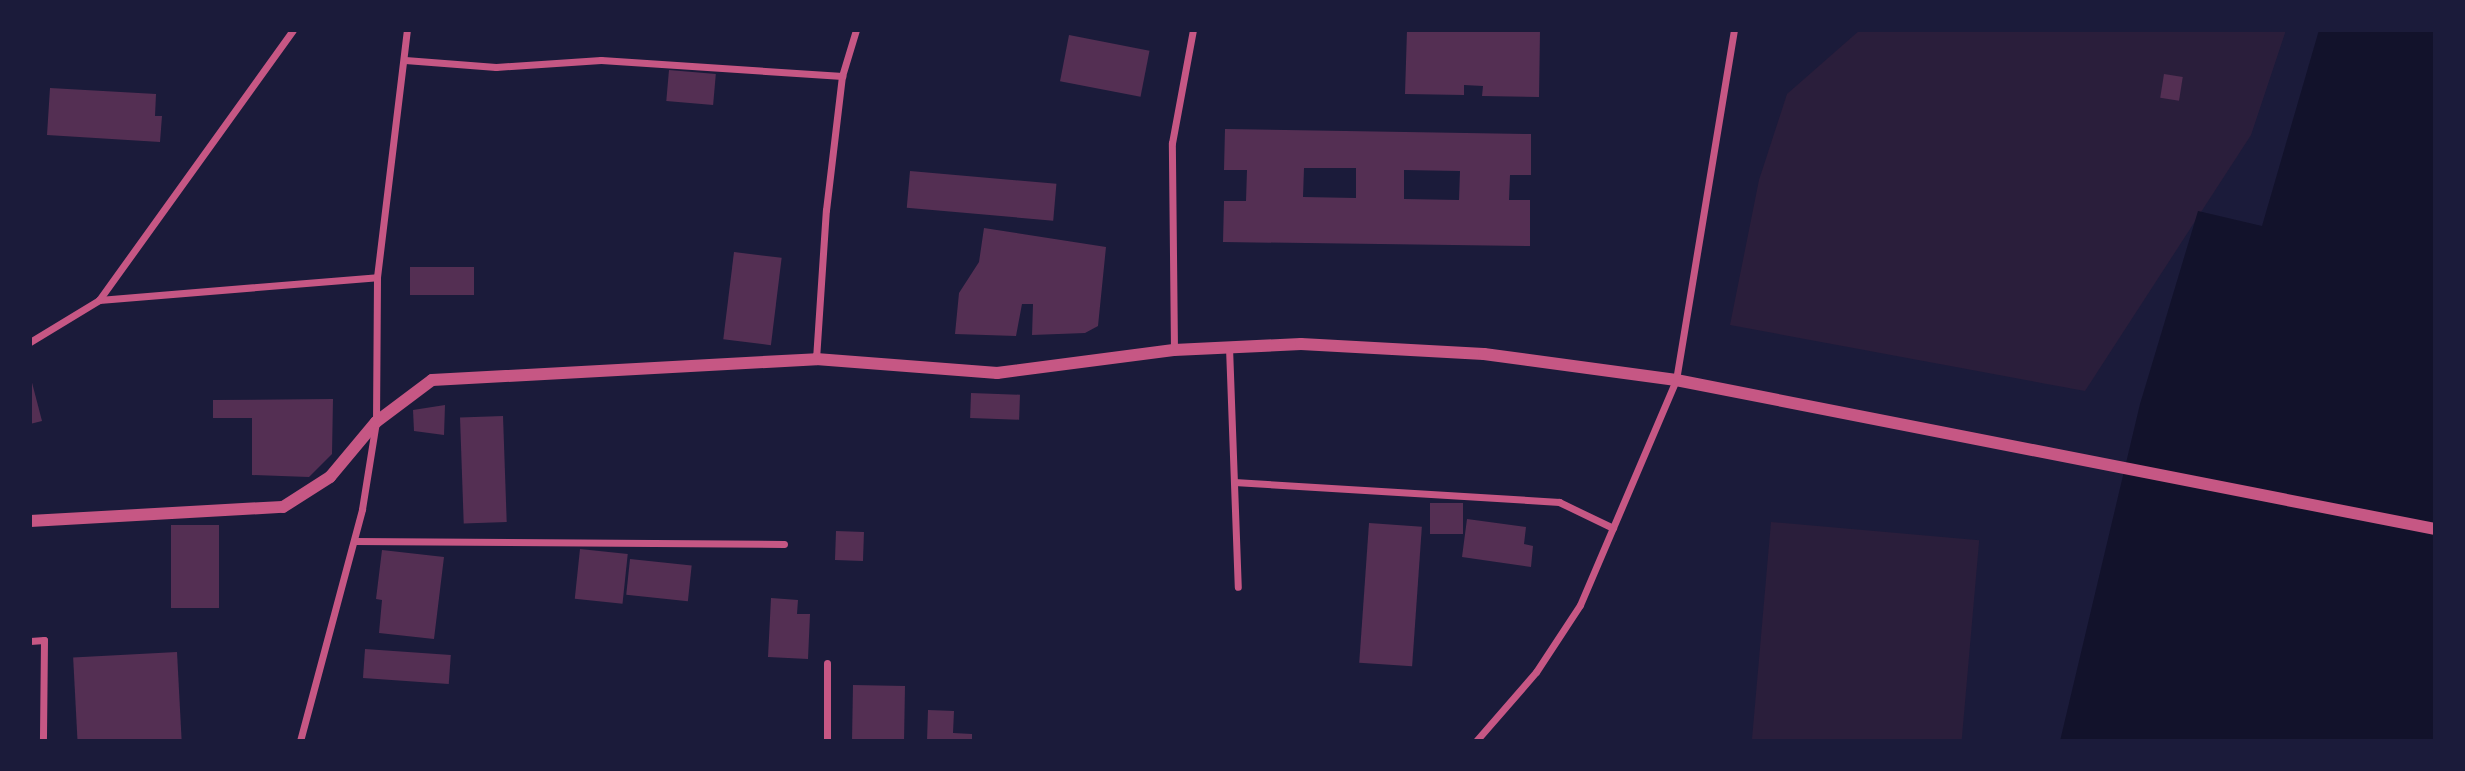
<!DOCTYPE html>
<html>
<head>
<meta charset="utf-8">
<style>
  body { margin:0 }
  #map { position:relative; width:2465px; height:771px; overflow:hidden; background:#1b1b3a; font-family:"Noto Serif",serif }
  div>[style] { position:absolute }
  .green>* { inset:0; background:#2a1e3b; transform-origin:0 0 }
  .water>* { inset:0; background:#12122b }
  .building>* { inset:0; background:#542f53; transform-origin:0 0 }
  .minor>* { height:7px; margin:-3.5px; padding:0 3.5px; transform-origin:3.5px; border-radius:3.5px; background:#c65784 }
  .tertiary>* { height:12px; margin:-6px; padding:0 6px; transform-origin:6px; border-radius:6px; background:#c65784 }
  span { translate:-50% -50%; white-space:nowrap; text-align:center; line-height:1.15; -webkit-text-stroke:6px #1b1b3a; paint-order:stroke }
  .frame { position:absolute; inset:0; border:32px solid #1b1b3a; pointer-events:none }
</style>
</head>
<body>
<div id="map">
  <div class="green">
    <i style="clip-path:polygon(1860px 30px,2286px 30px,2251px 135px,2085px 391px,1730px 325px,1759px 180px,1787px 94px)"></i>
    <i style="left:1771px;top:522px;width:209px;height:219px;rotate:5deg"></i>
  </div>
  <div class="water">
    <i style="clip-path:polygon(2319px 30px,2435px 30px,2435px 741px,2060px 741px,2140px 404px,2198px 211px,2262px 226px)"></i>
  </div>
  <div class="building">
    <i style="clip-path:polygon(1407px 30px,1540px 30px,1539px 97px,1482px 96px,1483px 86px,1464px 85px,1464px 95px,1405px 94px)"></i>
    <i style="left:1069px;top:35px;width:82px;height:47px;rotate:11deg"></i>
    <i style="left:669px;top:70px;width:47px;height:31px;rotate:5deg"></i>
    <i style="left:2164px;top:74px;width:19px;height:24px;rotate:9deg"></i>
    <i style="clip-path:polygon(50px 88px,156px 94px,155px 116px,162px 116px,160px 142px,47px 135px)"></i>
    <i style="clip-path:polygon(evenodd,1225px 129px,1531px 134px,1531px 175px,1510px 175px,1509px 200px,1530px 200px,1530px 246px,1223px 242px,1224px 201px,1246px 201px,1247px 170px,1224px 170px,1225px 129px,1304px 168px,1356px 168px,1356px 198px,1303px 197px,1304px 168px,1225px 129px,1404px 170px,1460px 171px,1459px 200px,1404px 199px,1404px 170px)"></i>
    <i style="left:910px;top:171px;width:147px;height:37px;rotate:5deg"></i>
    <i style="clip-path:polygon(984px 228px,1106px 247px,1098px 326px,1085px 333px,1032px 335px,1033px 304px,1022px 304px,1016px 336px,955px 334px,959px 293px,979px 262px)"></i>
    <i style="left:734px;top:252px;width:48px;height:88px;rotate:7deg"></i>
    <i style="left:474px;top:267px;width:28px;height:64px;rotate:90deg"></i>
    <i style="clip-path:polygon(30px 375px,42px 421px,30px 424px)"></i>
    <i style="left:971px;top:393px;width:49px;height:25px;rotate:2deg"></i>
    <i style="clip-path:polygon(333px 399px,332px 454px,309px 477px,252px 475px,252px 418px,213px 418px,213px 400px)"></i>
    <i style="clip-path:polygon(445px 405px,444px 435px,414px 431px,413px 410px)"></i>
    <i style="left:503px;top:416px;width:106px;height:43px;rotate:88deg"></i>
    <i style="left:1430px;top:503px;width:33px;height:31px"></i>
    <i style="clip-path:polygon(1467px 519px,1526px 527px,1524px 544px,1533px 546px,1531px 567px,1462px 557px)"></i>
    <i style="left:1369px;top:523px;width:53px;height:140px;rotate:4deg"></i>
    <i style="left:171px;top:525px;width:48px;height:83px"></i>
    <i style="left:836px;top:531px;width:28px;height:29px;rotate:2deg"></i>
    <i style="left:580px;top:549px;width:48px;height:50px;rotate:6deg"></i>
    <i style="clip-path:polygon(382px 550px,444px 557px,434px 639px,379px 633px,382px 600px,376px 599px)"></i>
    <i style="left:630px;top:559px;width:62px;height:36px;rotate:6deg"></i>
    <i style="clip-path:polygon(771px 598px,798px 600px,797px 614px,810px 614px,808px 659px,768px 657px)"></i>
    <i style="left:365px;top:649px;width:86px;height:29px;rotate:4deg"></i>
    <i style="left:177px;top:652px;width:89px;height:104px;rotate:87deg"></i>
    <i style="left:853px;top:685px;width:52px;height:54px;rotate:1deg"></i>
    <i style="clip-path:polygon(928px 710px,954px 711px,953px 733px,972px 734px,972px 741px,927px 741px)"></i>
  </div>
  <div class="minor">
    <i style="left:405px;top:60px;width:91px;rotate:4.4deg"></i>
    <i style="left:496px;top:67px;width:105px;rotate:-3.8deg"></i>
    <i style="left:601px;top:60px;width:242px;rotate:3.8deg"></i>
    <i style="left:99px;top:300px;width:279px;rotate:-4.7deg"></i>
    <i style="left:30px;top:342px;width:81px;rotate:-31.3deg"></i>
    <i style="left:99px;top:300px;width:332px;rotate:-54.3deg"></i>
    <i style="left:1229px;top:347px;width:240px;rotate:87.9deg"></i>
    <i style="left:1174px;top:350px;width:207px;rotate:-90.6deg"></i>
    <i style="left:1172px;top:143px;width:115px;rotate:-79.5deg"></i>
    <i style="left:816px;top:359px;width:149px;rotate:-86.2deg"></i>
    <i style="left:826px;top:210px;width:135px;rotate:-83.2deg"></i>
    <i style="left:842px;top:76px;width:48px;rotate:-73.1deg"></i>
    <i style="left:1234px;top:482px;width:326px;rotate:3.5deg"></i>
    <i style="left:1559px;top:502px;width:60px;rotate:25.7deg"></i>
    <i style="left:354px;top:541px;width:430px;rotate:0.4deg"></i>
    <i style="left:30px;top:641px;width:14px;rotate:-4deg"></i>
    <i style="left:44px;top:640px;width:101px;rotate:90.6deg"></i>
    <i style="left:827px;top:663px;width:78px;rotate:90deg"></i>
    <i style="left:300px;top:741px;width:240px;rotate:-75deg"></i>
    <i style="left:362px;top:509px;width:88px;rotate:-80.9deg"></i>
    <i style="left:376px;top:422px;width:145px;rotate:-89.6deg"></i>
    <i style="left:377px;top:277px;width:249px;rotate:-83.1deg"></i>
    <i style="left:1476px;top:741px;width:91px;rotate:-49deg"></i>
    <i style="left:1536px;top:672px;width:80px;rotate:-56.7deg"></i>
    <i style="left:1580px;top:605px;width:245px;rotate:-66.9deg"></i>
    <i style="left:1676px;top:380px;width:355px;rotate:-80.6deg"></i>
  </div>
  <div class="tertiary">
    <i style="left:30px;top:521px;width:253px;rotate:-3.2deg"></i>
    <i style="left:283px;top:507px;width:56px;rotate:-32.6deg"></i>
    <i style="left:330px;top:477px;width:72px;rotate:-50.1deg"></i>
    <i style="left:376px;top:422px;width:70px;rotate:-36.9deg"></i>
    <i style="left:432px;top:380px;width:385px;rotate:-3.1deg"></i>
    <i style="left:816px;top:359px;width:182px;rotate:4.4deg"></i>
    <i style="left:997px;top:373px;width:178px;rotate:-7.4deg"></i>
    <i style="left:1174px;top:350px;width:127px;rotate:-2.7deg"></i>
    <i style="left:1301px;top:344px;width:183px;rotate:3.1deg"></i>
    <i style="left:1484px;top:354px;width:194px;rotate:7.7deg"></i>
    <i style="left:1676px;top:380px;width:773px;rotate:11.11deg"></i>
  </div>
  <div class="frame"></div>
</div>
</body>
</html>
